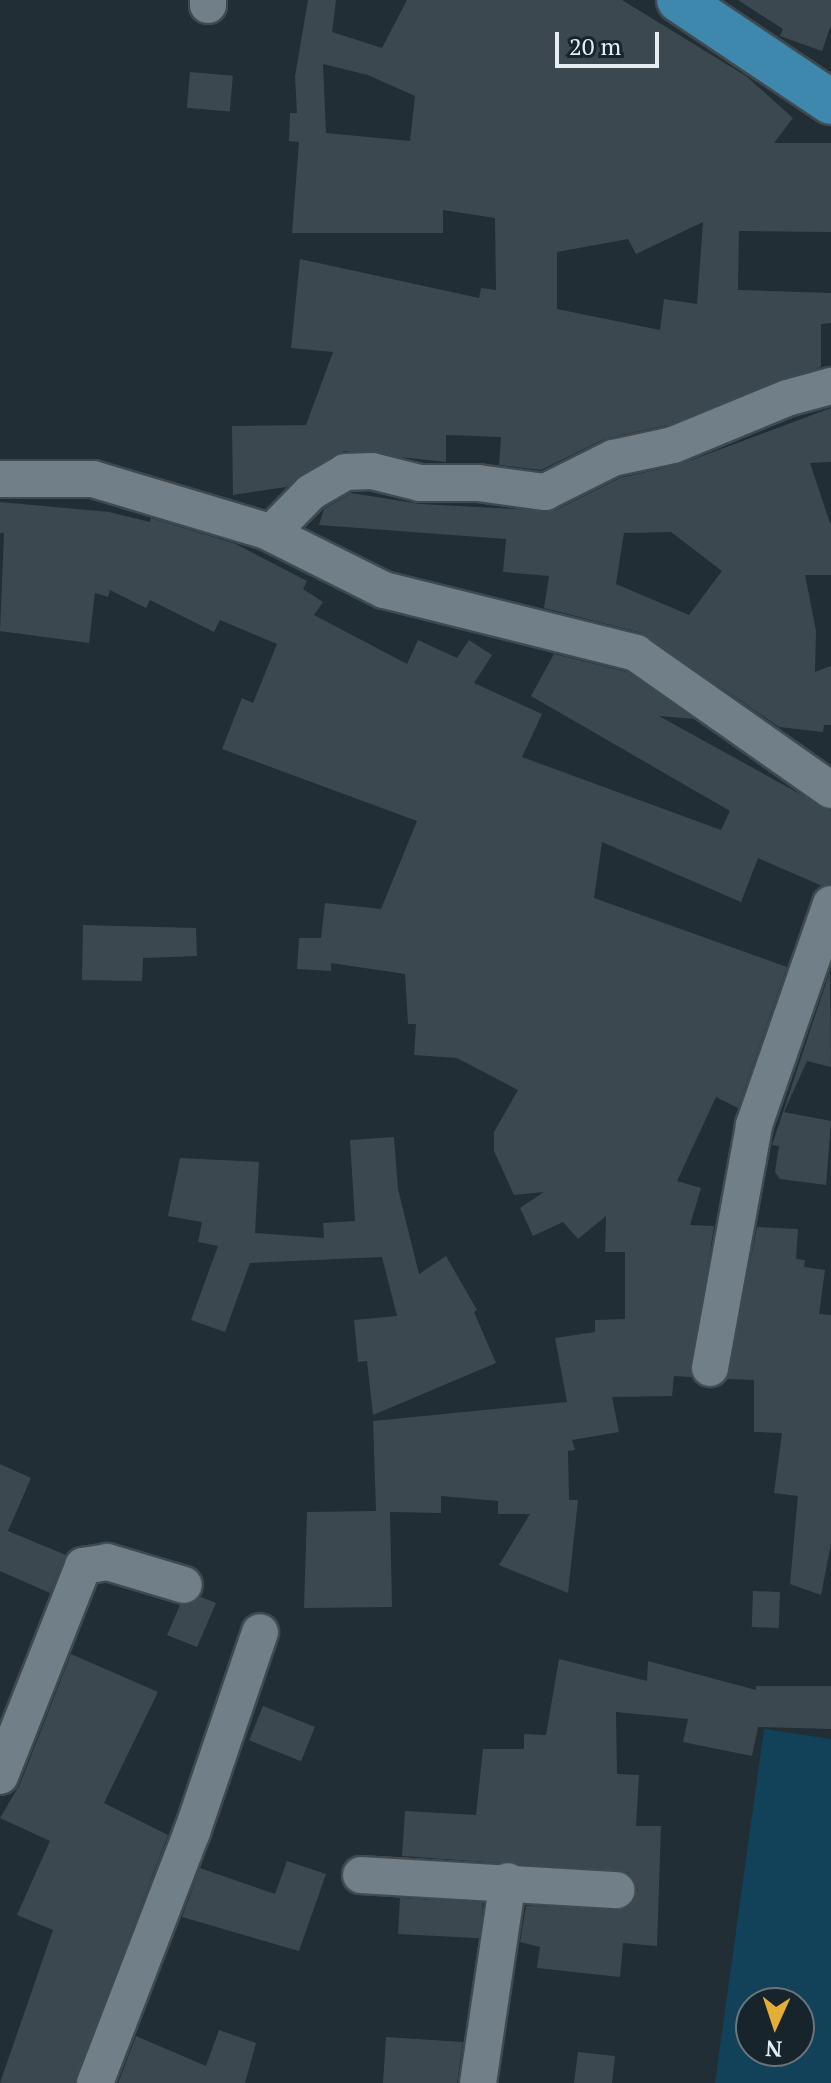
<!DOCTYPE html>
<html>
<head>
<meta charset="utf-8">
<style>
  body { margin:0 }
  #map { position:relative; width:831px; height:2083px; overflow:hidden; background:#212e35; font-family:"PT Serif",serif }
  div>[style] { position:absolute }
  .green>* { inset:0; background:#11425a }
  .building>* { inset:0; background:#3b4850; transform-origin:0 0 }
  .roads { filter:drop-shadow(2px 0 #3f4a50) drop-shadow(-2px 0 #3f4a50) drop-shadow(0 2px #3f4a50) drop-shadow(0 -2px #3f4a50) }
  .minor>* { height:36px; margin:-18px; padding:0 18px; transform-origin:18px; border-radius:18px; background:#717f88 }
  .trunk>* { height:44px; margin:-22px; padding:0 22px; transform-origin:22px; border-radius:22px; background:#3e88ad }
  span { translate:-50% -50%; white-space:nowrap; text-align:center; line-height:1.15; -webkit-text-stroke:6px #18242b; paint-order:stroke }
  .north { position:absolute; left:735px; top:1987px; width:80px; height:80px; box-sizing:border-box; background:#18242b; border:2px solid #6a747b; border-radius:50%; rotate:183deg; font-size:22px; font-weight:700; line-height:32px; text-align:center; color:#e5edf2 }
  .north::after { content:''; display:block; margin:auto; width:28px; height:36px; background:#e3ae34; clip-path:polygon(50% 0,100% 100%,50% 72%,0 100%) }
  .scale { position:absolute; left:555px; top:32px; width:104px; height:36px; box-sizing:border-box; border:4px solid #e5edf2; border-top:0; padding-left:10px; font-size:24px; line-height:28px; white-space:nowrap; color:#e5edf2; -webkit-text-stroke:6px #18242b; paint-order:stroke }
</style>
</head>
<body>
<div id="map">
  <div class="green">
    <i style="clip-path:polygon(evenodd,764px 1729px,831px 1739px,831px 2083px,715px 2083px,764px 1729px,751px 2003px,799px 2003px,799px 2051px,751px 2051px,751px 2003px)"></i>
  </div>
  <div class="building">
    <i style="clip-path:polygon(evenodd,308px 0,336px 0,332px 32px,382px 48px,407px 0,622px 0,746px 76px,793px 118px,774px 143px,831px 143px,831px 232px,739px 231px,738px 290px,831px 293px,831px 323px,821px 324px,821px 367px,667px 425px,604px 439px,541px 470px,499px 465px,501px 437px,446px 435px,446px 462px,344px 451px,286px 487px,233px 495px,232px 426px,306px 425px,333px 352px,291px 348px,300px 259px,479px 298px,481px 288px,496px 290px,495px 218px,443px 210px,443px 233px,292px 233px,299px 142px,289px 141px,290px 113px,297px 113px,295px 76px,308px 0,323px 64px,368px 75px,415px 96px,410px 141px,326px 133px,323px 64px,308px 0,703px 222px,697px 304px,664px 299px,660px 330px,557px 309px,557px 252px,628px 239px,636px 254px,703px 222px)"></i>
    <i style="clip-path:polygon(738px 0,831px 0,831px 25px,822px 51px,780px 36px,783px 29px)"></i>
    <i style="left:190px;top:72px;width:43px;height:36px;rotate:5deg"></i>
    <i style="clip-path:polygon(evenodd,831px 408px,831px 462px,810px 463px,831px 526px,831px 575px,805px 575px,816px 631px,815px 672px,831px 666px,831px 725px,824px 725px,823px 732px,779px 727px,642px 633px,544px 608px,549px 576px,503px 572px,506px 539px,319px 525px,324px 509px,351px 493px,420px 504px,554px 511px,620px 478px,681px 464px,831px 408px,671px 532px,722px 571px,689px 615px,616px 584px,624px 533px,671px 532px)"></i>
    <i style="clip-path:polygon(0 502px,109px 512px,150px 522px,151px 518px,236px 544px,307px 581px,303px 589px,323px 602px,314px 615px,407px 664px,418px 640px,457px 658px,469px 640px,492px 655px,474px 683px,542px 714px,522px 757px,721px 830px,730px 811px,531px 696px,554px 654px,627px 672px,694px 719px,659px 716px,831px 811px,831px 884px,822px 886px,758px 858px,741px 902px,602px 842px,594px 898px,787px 967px,738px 1108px,716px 1097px,677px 1181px,701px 1188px,690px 1225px,714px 1226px,691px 1377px,674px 1376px,672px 1396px,612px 1397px,619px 1432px,572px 1440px,575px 1450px,568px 1451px,569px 1500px,578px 1500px,568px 1593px,499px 1565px,530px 1514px,498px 1514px,498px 1501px,441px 1496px,441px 1513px,390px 1512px,392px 1607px,304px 1608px,307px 1512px,376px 1511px,373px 1421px,567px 1402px,555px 1338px,595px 1332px,595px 1320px,625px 1319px,625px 1252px,605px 1252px,606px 1216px,578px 1239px,563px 1222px,533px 1236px,520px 1208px,544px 1192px,514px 1195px,494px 1151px,494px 1132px,518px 1090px,457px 1058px,414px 1055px,416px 1024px,408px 1024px,405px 974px,331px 963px,331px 971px,297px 969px,299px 938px,321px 938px,325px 903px,381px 909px,417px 821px,222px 749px,242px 698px,253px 703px,277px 644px,220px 620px,214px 632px,150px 600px,146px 608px,110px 590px,108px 597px,95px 593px,89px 643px,0 631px,4px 533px,0 533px)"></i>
    <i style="clip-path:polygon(83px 925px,196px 928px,197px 956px,143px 958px,142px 981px,82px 980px)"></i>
    <i style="clip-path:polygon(830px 971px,831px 1067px,807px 1061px,784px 1112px,831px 1121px,826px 1185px,780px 1179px,775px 1172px,779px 1146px,772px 1145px)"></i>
    <i style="clip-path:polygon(394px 1137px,398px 1189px,419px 1274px,446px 1256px,477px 1310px,474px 1312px,496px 1363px,373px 1415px,367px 1361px,358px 1362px,354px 1320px,397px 1316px,382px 1257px,250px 1263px,225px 1332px,191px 1320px,218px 1246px,198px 1242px,202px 1222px,168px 1216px,180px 1158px,259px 1162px,255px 1233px,324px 1238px,323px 1223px,355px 1221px,350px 1140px)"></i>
    <i style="clip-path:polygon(757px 1227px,798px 1229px,796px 1259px,805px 1260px,804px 1267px,825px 1270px,819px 1314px,831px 1315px,831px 1543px,821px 1595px,790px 1584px,798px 1496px,774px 1493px,782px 1433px,754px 1432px,754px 1380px,727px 1379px)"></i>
    <i style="clip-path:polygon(0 1464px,31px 1478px,8px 1531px,66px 1555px,50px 1593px,0 1571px)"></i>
    <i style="left:753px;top:1591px;width:27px;height:36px;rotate:2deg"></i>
    <i style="clip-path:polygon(201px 1597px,216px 1603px,197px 1647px,167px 1635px,180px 1605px)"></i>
    <i style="clip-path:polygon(71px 1654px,158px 1692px,104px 1803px,168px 1835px,74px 2083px,0 2083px,53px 1930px,17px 1915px,50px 1841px,0 1818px,20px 1784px)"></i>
    <i style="clip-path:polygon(559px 1659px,647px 1681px,648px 1661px,756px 1690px,756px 1686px,831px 1686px,831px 1729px,758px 1727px,752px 1756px,683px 1742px,688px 1719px,616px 1712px,617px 1774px,639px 1775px,636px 1826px,661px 1826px,657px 1946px,623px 1943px,620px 1977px,537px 1968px,540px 1947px,520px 1942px,526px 1906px,627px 1908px,638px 1890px,628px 1872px,402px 1856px,405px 1811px,476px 1815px,483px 1749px,524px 1749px,524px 1734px,546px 1735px)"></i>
    <i style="left:263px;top:1706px;width:56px;height:37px;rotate:22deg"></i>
    <i style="clip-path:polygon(287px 1861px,326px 1874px,299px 1951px,182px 1917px,200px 1868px,275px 1894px)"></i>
    <i style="left:400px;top:1898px;width:83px;height:36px;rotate:3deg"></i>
    <i style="clip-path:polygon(219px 2030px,256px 2043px,245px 2083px,118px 2083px,136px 2036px,206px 2066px)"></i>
    <i style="clip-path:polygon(386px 2037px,463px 2042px,457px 2083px,383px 2083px)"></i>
    <i style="clip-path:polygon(578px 2052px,615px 2056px,612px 2083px,574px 2083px)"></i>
  </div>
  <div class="roads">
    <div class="minor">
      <i style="left:208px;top:5px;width:5px;rotate:-90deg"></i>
      <i style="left:0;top:479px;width:93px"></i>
      <i style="left:93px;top:479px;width:181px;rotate:16.7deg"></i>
      <i style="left:266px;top:531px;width:132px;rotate:26.6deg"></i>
      <i style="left:384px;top:590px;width:260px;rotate:14deg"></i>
      <i style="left:636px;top:653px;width:238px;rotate:35.1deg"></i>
      <i style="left:271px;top:533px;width:57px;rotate:-45.7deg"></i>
      <i style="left:311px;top:492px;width:39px;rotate:-30deg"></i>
      <i style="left:345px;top:472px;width:27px;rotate:-2deg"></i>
      <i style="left:372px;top:471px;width:49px;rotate:14deg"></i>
      <i style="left:420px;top:483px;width:58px"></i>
      <i style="left:478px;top:483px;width:68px;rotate:7.7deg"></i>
      <i style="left:545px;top:492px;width:76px;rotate:-26.6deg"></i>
      <i style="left:613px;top:458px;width:61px;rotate:-12.2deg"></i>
      <i style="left:673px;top:445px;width:123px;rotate:-22.4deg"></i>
      <i style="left:787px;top:398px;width:46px;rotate:-15.3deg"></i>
      <i style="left:710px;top:1368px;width:247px;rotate:-79.7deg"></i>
      <i style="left:754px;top:1125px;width:234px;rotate:-70.8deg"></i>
      <i style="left:0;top:1776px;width:226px;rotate:-68.4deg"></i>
      <i style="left:83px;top:1566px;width:24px;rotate:-9deg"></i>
      <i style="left:107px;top:1562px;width:80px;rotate:16.6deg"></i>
      <i style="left:361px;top:1875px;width:256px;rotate:3.4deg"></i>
      <i style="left:95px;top:2083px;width:269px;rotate:-68.9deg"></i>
      <i style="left:192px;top:1832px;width:211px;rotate:-71.2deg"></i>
      <i style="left:478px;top:2083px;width:204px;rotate:-81.6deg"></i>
    </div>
    <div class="trunk">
      <i style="left:679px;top:0;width:183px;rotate:33.9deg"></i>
    </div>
  </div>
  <div class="north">N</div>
  <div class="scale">20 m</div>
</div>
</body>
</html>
